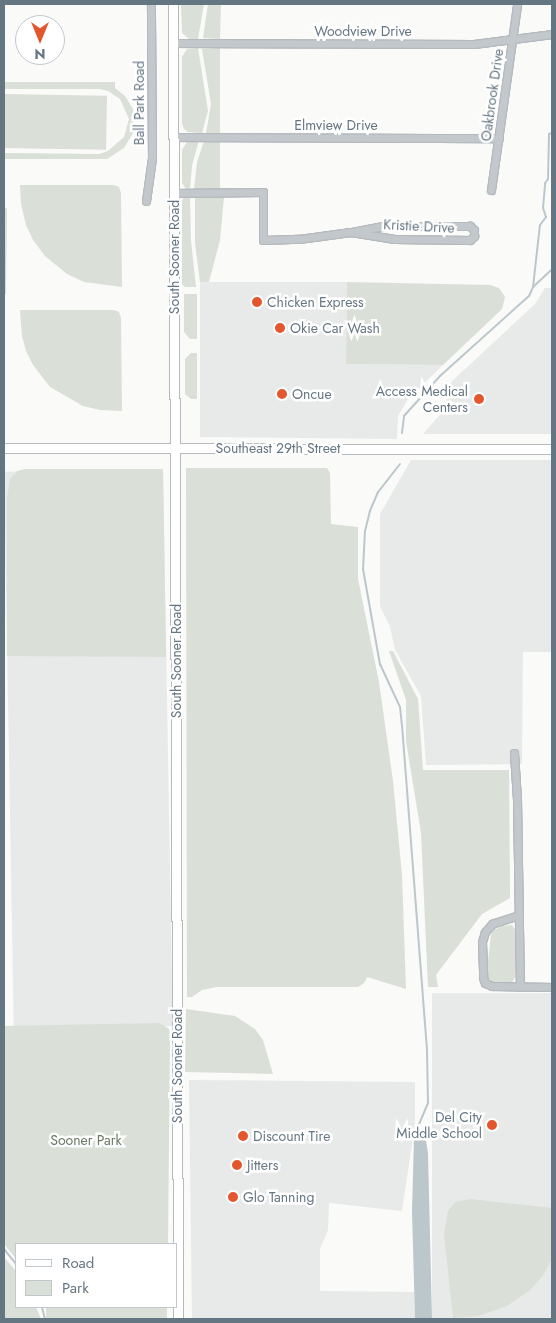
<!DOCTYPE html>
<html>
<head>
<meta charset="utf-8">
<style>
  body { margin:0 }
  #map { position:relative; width:556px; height:1323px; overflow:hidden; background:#fafaf8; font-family:Jost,sans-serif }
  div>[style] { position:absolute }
  .built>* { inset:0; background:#e8e9e9; transform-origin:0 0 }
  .green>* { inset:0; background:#dadfd7; transform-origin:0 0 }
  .water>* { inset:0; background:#bbc7cb }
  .stream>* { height:2px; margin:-1px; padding:0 1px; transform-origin:1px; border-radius:1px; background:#bbc7cb }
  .roads { filter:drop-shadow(1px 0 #b5babe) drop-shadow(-1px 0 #b5babe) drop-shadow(0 1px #b5babe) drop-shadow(0 -1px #b5babe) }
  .minor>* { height:7px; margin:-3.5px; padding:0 3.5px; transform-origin:3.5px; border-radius:3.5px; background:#c3c8cc }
  .major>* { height:9px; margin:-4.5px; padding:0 4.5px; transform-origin:4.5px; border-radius:4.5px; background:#fff }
  .dots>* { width:14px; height:14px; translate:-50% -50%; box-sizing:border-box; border:2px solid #fff; border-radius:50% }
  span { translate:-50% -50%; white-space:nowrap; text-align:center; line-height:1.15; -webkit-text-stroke:5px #fff; paint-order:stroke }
  .street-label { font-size:14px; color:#657683 }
  .poi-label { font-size:14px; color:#657683 }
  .left { translate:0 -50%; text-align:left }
  .right { translate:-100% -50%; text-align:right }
  .park-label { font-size:14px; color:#687a64 }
  .frame { position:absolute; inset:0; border:5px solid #657683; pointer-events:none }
  .legend { position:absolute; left:15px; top:1243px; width:162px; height:65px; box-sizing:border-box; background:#fff; border:1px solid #c1c8cd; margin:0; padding:6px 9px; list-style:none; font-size:15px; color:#657683 }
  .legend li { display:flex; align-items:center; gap:10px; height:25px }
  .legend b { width:25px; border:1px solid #c1c8cd }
  .north { position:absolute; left:15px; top:15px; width:50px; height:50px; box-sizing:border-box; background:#fff; border:1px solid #c1c8cd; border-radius:50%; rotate:180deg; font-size:14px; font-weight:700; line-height:20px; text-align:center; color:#657683 }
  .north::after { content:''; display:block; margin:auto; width:18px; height:22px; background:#e4572e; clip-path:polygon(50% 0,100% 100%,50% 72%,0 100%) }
</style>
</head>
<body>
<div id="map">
  <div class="built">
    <i style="clip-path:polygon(200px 282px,347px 282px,346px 364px,443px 365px,408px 399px,398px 416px,397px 439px,200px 437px)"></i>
    <i style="clip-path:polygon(545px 288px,552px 288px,552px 434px,423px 434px,444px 410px,451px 382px,535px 304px)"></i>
    <i style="clip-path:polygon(411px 460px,552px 460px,552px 652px,523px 652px,522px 764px,426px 765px,421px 696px,395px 650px,390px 627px,380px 606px,380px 514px)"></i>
    <i style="left:163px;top:469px;width:557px;height:159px;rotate:89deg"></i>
    <i style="left:552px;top:993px;width:326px;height:120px;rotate:90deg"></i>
    <i style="clip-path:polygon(189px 1080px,415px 1082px,415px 1124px,402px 1211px,329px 1203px,328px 1230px,320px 1249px,320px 1291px,414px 1292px,415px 1319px,192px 1319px)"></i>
  </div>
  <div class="green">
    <i style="clip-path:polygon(181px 4px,204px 4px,198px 39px,189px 39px,182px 33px)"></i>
    <i style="clip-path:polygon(208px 4px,221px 4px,220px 39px,203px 38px)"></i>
    <i style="clip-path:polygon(198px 48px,208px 111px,202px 133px,188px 132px,184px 129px,182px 123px,182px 57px,187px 49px)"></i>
    <i style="clip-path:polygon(220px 48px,220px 133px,206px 133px,211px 104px,202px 49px)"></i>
    <i style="clip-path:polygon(4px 82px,115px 82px,115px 88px,125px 96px,133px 109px,133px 133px,124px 148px,107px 159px,4px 159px,4px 153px,99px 154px,108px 151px,124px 137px,129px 119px,120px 99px,108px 91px,100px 89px,4px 89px)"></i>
    <i style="left:4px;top:94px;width:103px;height:54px;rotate:1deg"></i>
    <i style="clip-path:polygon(199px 140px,192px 166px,190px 188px,186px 189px,182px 183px,182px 150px,187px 142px)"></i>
    <i style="clip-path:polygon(204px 141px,220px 141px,220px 189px,194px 189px,197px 162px)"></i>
    <i style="clip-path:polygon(20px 185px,113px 185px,119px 187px,121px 193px,122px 287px,84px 282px,67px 274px,45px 256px,33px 240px,26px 225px,21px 204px)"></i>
    <i style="clip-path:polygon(184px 197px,190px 198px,191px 241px,196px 287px,185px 287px,182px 284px,182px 201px)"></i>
    <i style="clip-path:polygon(195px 197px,224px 197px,220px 240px,209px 282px,200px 282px,195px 243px)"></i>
    <i style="clip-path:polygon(4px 206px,7px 209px,6px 294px,4px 294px)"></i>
    <i style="clip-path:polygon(347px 282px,490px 285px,499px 288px,505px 297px,502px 309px,443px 365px,346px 364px)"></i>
    <i style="clip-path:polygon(184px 294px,197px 294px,197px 339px,190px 339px,184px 332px)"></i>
    <i style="clip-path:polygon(20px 310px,114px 310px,119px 312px,121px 318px,122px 411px,100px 410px,83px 406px,50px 387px,33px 365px,26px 351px,22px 336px)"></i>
    <i style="clip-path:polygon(191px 353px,197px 353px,197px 399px,191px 399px,185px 394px,185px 359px)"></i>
    <i style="clip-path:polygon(186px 468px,327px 468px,330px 473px,331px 524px,358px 527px,358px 579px,379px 682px,393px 781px,402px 875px,406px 989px,367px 977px,364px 983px,358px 987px,217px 987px,202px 990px,192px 997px,187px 997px)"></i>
    <i style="clip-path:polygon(25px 469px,163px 469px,166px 657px,7px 656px,7px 498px,10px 479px,17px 471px)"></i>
    <i style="clip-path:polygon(389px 651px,393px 651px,418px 699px,423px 770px,509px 770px,510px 898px,482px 914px,436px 975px,438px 987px,428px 987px,421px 833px,406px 741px,406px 700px)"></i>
    <i style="clip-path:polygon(512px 925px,515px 929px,515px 977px,512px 983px,492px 982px,488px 978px,487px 971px,491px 935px,494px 930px,503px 926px)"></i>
    <i style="clip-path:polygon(186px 1009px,235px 1016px,255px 1029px,263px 1040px,273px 1074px,185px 1072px)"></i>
    <i style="clip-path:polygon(160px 1023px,169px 1029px,170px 1035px,168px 1244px,16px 1244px,16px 1259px,4px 1244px,4px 1026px)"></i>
    <i style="clip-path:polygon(470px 1199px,552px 1208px,552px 1259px,544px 1274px,530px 1290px,507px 1306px,479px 1316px,453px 1318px,444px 1234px,448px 1211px,455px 1202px)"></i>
    <i style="clip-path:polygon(4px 1257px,16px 1271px,16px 1307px,36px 1307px,41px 1319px,4px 1319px)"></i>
    <i style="left:46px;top:1307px;width:121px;height:12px"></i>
  </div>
  <div class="water">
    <i style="clip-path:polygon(421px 1136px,426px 1141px,428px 1153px,432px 1319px,415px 1319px,412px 1211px,414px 1138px)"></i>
  </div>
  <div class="stream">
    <i style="left:552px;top:116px;width:4px;rotate:90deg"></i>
    <i style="left:533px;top:287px;width:26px;rotate:-43deg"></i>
    <i style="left:402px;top:433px;width:17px;rotate:-83deg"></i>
    <i style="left:404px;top:416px;width:54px;rotate:-48deg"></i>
    <i style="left:440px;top:376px;width:120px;rotate:-42deg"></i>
    <i style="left:529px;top:296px;width:10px;rotate:-66deg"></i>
    <i style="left:533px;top:287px;width:62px;rotate:-83.6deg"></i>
    <i style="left:540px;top:225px;width:10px;rotate:-53deg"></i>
    <i style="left:546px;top:217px;width:9px;rotate:-108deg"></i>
    <i style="left:543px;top:208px;width:25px;rotate:-85deg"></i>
    <i style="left:545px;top:183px;width:5px;rotate:-53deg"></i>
    <i style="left:548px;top:179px;width:45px;rotate:-88.7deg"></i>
    <i style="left:549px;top:134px;width:3px;rotate:-18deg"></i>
    <i style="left:400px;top:464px;width:36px;rotate:128deg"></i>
    <i style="left:378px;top:492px;width:21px;rotate:113deg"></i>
    <i style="left:370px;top:511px;width:21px;rotate:104deg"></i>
    <i style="left:365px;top:531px;width:38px;rotate:93deg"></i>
    <i style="left:363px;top:569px;width:97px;rotate:79.9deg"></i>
    <i style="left:380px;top:664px;width:47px;rotate:65.1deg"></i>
    <i style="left:400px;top:707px;width:18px;rotate:84deg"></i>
    <i style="left:402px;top:725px;width:327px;rotate:85.6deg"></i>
    <i style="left:427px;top:1051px;width:52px;rotate:88.9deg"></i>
    <i style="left:428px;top:1103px;width:28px;rotate:113deg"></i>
    <i style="left:417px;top:1129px;width:10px;rotate:90deg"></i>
    <i style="left:4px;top:1249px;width:19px;rotate:51deg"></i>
    <i style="left:42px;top:1307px;width:12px;rotate:76deg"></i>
  </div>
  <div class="roads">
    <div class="minor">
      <i style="left:173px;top:43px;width:301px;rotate:0.2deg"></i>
      <i style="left:474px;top:44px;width:79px;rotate:-7.3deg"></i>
      <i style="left:173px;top:137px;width:326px;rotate:0.2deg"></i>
      <i style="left:491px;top:190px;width:188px;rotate:-82deg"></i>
      <i style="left:173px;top:193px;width:90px;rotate:-0.6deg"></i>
      <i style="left:263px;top:192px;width:48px;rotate:90deg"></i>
      <i style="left:263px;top:240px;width:36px;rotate:-2deg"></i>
      <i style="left:299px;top:239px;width:52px;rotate:-7.7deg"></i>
      <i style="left:351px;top:232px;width:44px;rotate:9.2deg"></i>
      <i style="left:394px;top:239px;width:76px;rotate:0.8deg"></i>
      <i style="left:470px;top:240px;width:6px;rotate:-45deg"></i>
      <i style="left:474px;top:236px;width:6px;rotate:-90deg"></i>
      <i style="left:474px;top:230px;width:6px;rotate:-135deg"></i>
      <i style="left:470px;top:226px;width:87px;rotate:180deg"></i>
      <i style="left:383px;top:226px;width:33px;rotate:169deg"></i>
      <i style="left:146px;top:201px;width:43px;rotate:-82.1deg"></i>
      <i style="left:152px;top:158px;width:154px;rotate:-90.4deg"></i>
      <i style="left:514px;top:753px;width:46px;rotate:86.3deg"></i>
      <i style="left:517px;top:799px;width:188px;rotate:89.1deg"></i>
      <i style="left:519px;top:915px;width:28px;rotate:162deg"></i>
      <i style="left:492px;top:924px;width:11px;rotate:131deg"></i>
      <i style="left:485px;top:932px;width:10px;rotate:107deg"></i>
      <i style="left:482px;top:942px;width:36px;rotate:88deg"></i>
      <i style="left:483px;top:978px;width:5px;rotate:68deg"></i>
      <i style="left:485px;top:983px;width:8px;rotate:23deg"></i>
      <i style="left:492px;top:986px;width:60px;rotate:1deg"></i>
    </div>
    <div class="major">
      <i style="left:173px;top:4px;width:1315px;rotate:89.78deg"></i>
      <i style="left:4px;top:448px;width:548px;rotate:0.1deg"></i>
    </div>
  </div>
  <div class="dots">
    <i style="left:257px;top:302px;background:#e4572e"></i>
    <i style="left:280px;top:328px;background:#e4572e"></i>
    <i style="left:282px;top:394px;background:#e4572e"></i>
    <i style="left:479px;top:399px;background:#e4572e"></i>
    <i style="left:492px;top:1125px;background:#e4572e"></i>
    <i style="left:243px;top:1136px;background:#e4572e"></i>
    <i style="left:237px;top:1165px;background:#e4572e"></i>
    <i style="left:233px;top:1197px;background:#e4572e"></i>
  </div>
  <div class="street-label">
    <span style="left:363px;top:31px">Woodview Drive</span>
    <span style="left:492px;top:95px;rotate:-82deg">Oakbrook Drive</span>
    <span style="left:139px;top:103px;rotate:-90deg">Ball Park Road</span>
    <span style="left:336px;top:125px">Elmview Drive</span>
    <span style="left:419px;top:226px;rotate:3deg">Kristie Drive</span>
    <span style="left:174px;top:257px;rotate:-90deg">South Sooner Road</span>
    <span style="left:278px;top:448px">Southeast 29th Street</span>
    <span style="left:176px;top:661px;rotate:-90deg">South Sooner Road</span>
    <span style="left:177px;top:1066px;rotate:-90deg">South Sooner Road</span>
  </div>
  <div class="poi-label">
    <span class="left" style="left:267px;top:302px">Chicken Express</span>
    <span class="left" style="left:290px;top:328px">Okie Car Wash</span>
    <span class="right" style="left:468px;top:399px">Access Medical<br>Centers</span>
    <span class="left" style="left:292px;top:394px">Oncue</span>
    <span class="right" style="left:482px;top:1125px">Del City<br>Middle School</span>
    <span class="left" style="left:253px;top:1136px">Discount Tire</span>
    <span class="left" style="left:247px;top:1165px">Jitters</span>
    <span class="left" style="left:243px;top:1197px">Glo Tanning</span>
  </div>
  <div class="park-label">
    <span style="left:86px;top:1140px">Sooner Park</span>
  </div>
  <div class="frame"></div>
  <ul class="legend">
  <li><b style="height:6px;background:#fff"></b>Road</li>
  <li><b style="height:14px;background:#dadfd7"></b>Park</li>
  </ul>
  <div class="north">N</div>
</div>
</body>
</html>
